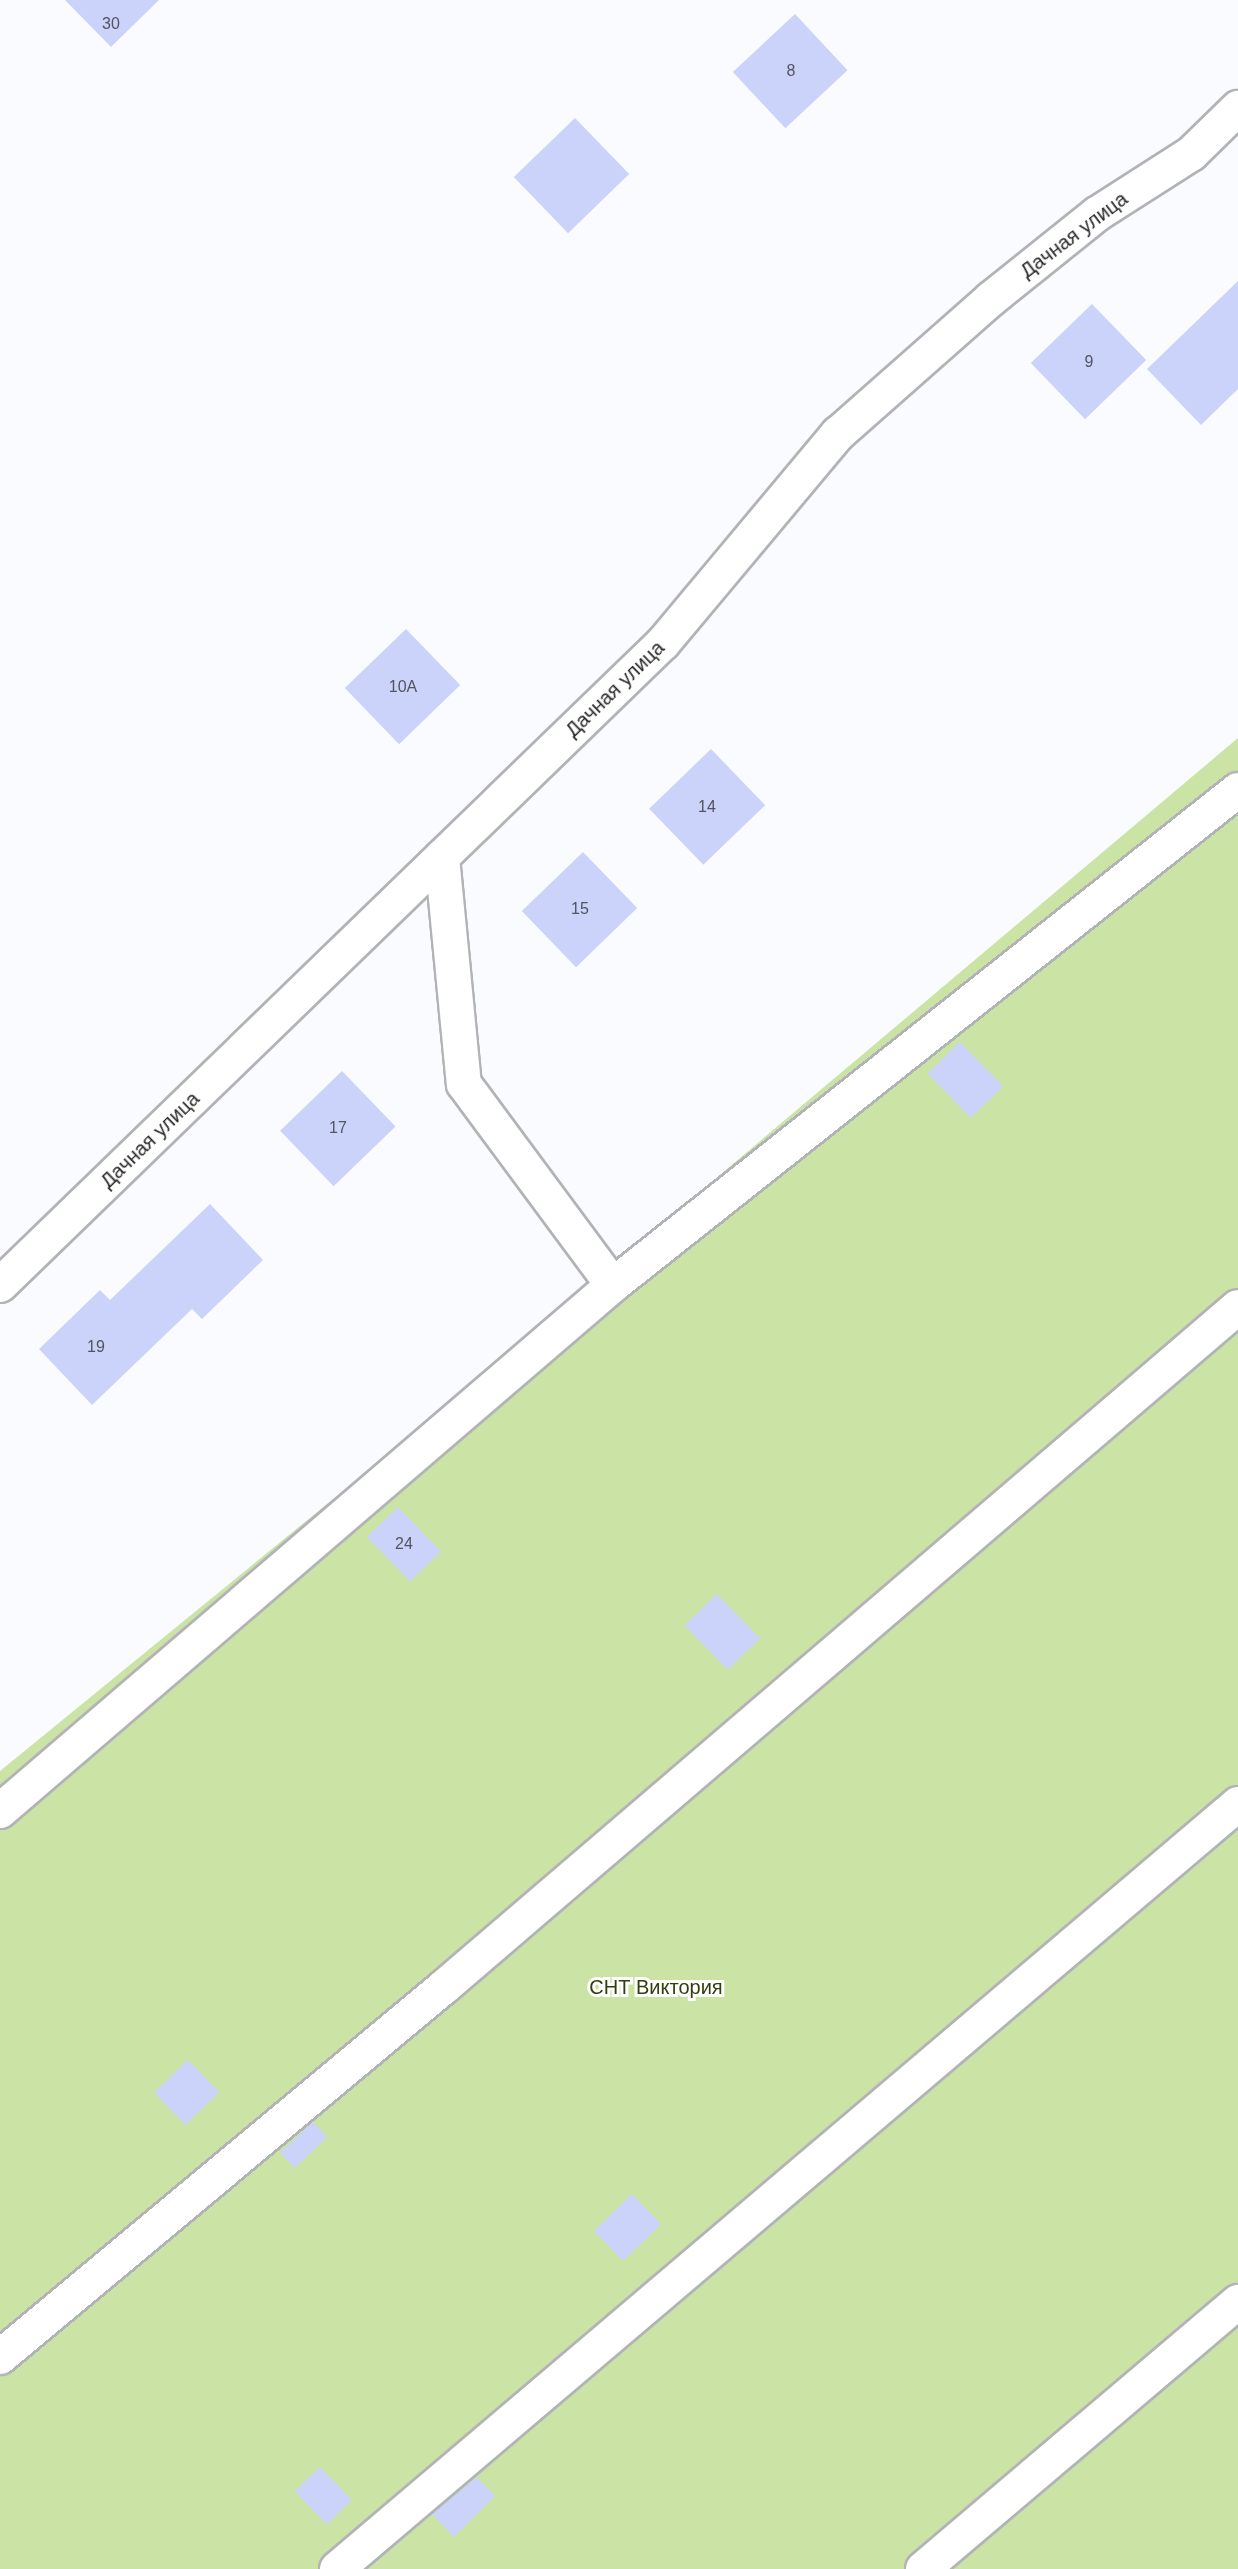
<!DOCTYPE html>
<html>
<head>
<meta charset="utf-8">
<style>
  body { margin:0 }
  #map { position:relative; width:1238px; height:2569px; overflow:hidden; background:#fafbff; font-family:Helvetica,sans-serif }
  div>[style] { position:absolute }
  .green>* { inset:0; background:#cbe3a5 }
  .building>* { inset:0; background:#cbd3fa; transform-origin:0 0 }
  .roads { filter:drop-shadow(2px 0 #b2b3b7) drop-shadow(-2px 0 #b2b3b7) drop-shadow(0 2px #b2b3b7) drop-shadow(0 -2px #b2b3b7) }
  .minor>* { height:34px; margin:-17px; padding:0 17px; transform-origin:17px; border-radius:17px; background:#fff }
  span { translate:-50% -50%; white-space:nowrap; text-align:center; line-height:1.15; -webkit-text-stroke:6px #fff; paint-order:stroke }
  .number-label { font-size:16px; color:#52545f }
  .number-label span { -webkit-text-stroke-width:0 }
  .street-label { font-size:20px; color:#29292b }
  .park-label { font-size:20px; color:#303f0f }
</style>
</head>
<body>
<div id="map">
  <div class="green">
    <i style="clip-path:polygon(1238px 738px,1238px 2569px,0 2569px,0 1771px,409px 1437px)"></i>
  </div>
  <div class="building">
    <i style="clip-path:polygon(65px 0,159px 0,111px 47px)"></i>
    <i style="left:795px;top:14px;width:77px;height:85px;rotate:47deg"></i>
    <i style="left:575px;top:118px;width:78px;height:85px;rotate:46deg"></i>
    <i style="clip-path:polygon(1238px 281px,1238px 389px,1201px 425px,1147px 369px)"></i>
    <i style="left:1092px;top:304px;width:78px;height:85px;rotate:46deg"></i>
    <i style="left:406px;top:629px;width:78px;height:85px;rotate:46deg"></i>
    <i style="left:711px;top:749px;width:78px;height:86px;rotate:46deg"></i>
    <i style="left:583px;top:852px;width:78px;height:85px;rotate:46deg"></i>
    <i style="left:960px;top:1042px;width:62px;height:45px;rotate:46deg"></i>
    <i style="left:342px;top:1071px;width:77px;height:86px;rotate:46deg"></i>
    <i style="clip-path:polygon(210px 1204px,263px 1260px,202px 1319px,192px 1309px,92px 1405px,39px 1349px,100px 1290px,110px 1300px)"></i>
    <i style="left:398px;top:1507px;width:62px;height:43px;rotate:46deg"></i>
    <i style="left:717px;top:1594px;width:62px;height:45px;rotate:46deg"></i>
    <i style="left:188px;top:2060px;width:45px;height:47px;rotate:46deg"></i>
    <i style="left:313px;top:2122px;width:21px;height:45px;rotate:47deg"></i>
    <i style="left:632px;top:2194px;width:42px;height:53px;rotate:46deg"></i>
    <i style="left:320px;top:2467px;width:46px;height:35px;rotate:46deg"></i>
    <i style="clip-path:polygon(477px 2477px,495px 2496px,454px 2537px,432px 2514px)"></i>
  </div>
  <div class="roads">
    <div class="minor">
      <i style="left:442px;top:857px;width:228px;rotate:84.5deg"></i>
      <i style="left:464px;top:1084px;width:250px;rotate:53.5deg"></i>
      <i style="left:0;top:1285px;width:923px;rotate:-44.08deg"></i>
      <i style="left:663px;top:643px;width:273px;rotate:-50.1deg"></i>
      <i style="left:838px;top:434px;width:204px;rotate:-41.4deg"></i>
      <i style="left:991px;top:299px;width:136px;rotate:-38.7deg"></i>
      <i style="left:1097px;top:214px;width:112px;rotate:-32.6deg"></i>
      <i style="left:1191px;top:154px;width:66px;rotate:-44.4deg"></i>
      <i style="left:0;top:1811px;width:808px;rotate:-40.63deg"></i>
      <i style="left:613px;top:1285px;width:797px;rotate:-38.38deg"></i>
      <i style="left:0;top:2357px;width:578px;rotate:-39.81deg"></i>
      <i style="left:444px;top:1987px;width:1045px;rotate:-40.58deg"></i>
      <i style="left:337px;top:2569px;width:1182px;rotate:-40.33deg"></i>
      <i style="left:923px;top:2569px;width:413px;rotate:-40.3deg"></i>
    </div>
  </div>
  <div class="number-label">
    <span style="left:111px;top:24px">30</span>
    <span style="left:791px;top:71px">8</span>
    <span style="left:1089px;top:362px">9</span>
    <span style="left:403px;top:687px">10А</span>
    <span style="left:707px;top:807px">14</span>
    <span style="left:580px;top:909px">15</span>
    <span style="left:338px;top:1128px">17</span>
    <span style="left:96px;top:1347px">19</span>
    <span style="left:404px;top:1544px">24</span>
  </div>
  <div class="street-label">
    <span style="left:1074px;top:235px;rotate:-37deg">Дачная улица</span>
    <span style="left:615px;top:689px;rotate:-44deg">Дачная улица</span>
    <span style="left:150px;top:1140px;rotate:-44deg">Дачная улица</span>
  </div>
  <div class="park-label">
    <span style="left:656px;top:1987px">СНТ Виктория</span>
  </div>
</div>
</body>
</html>
